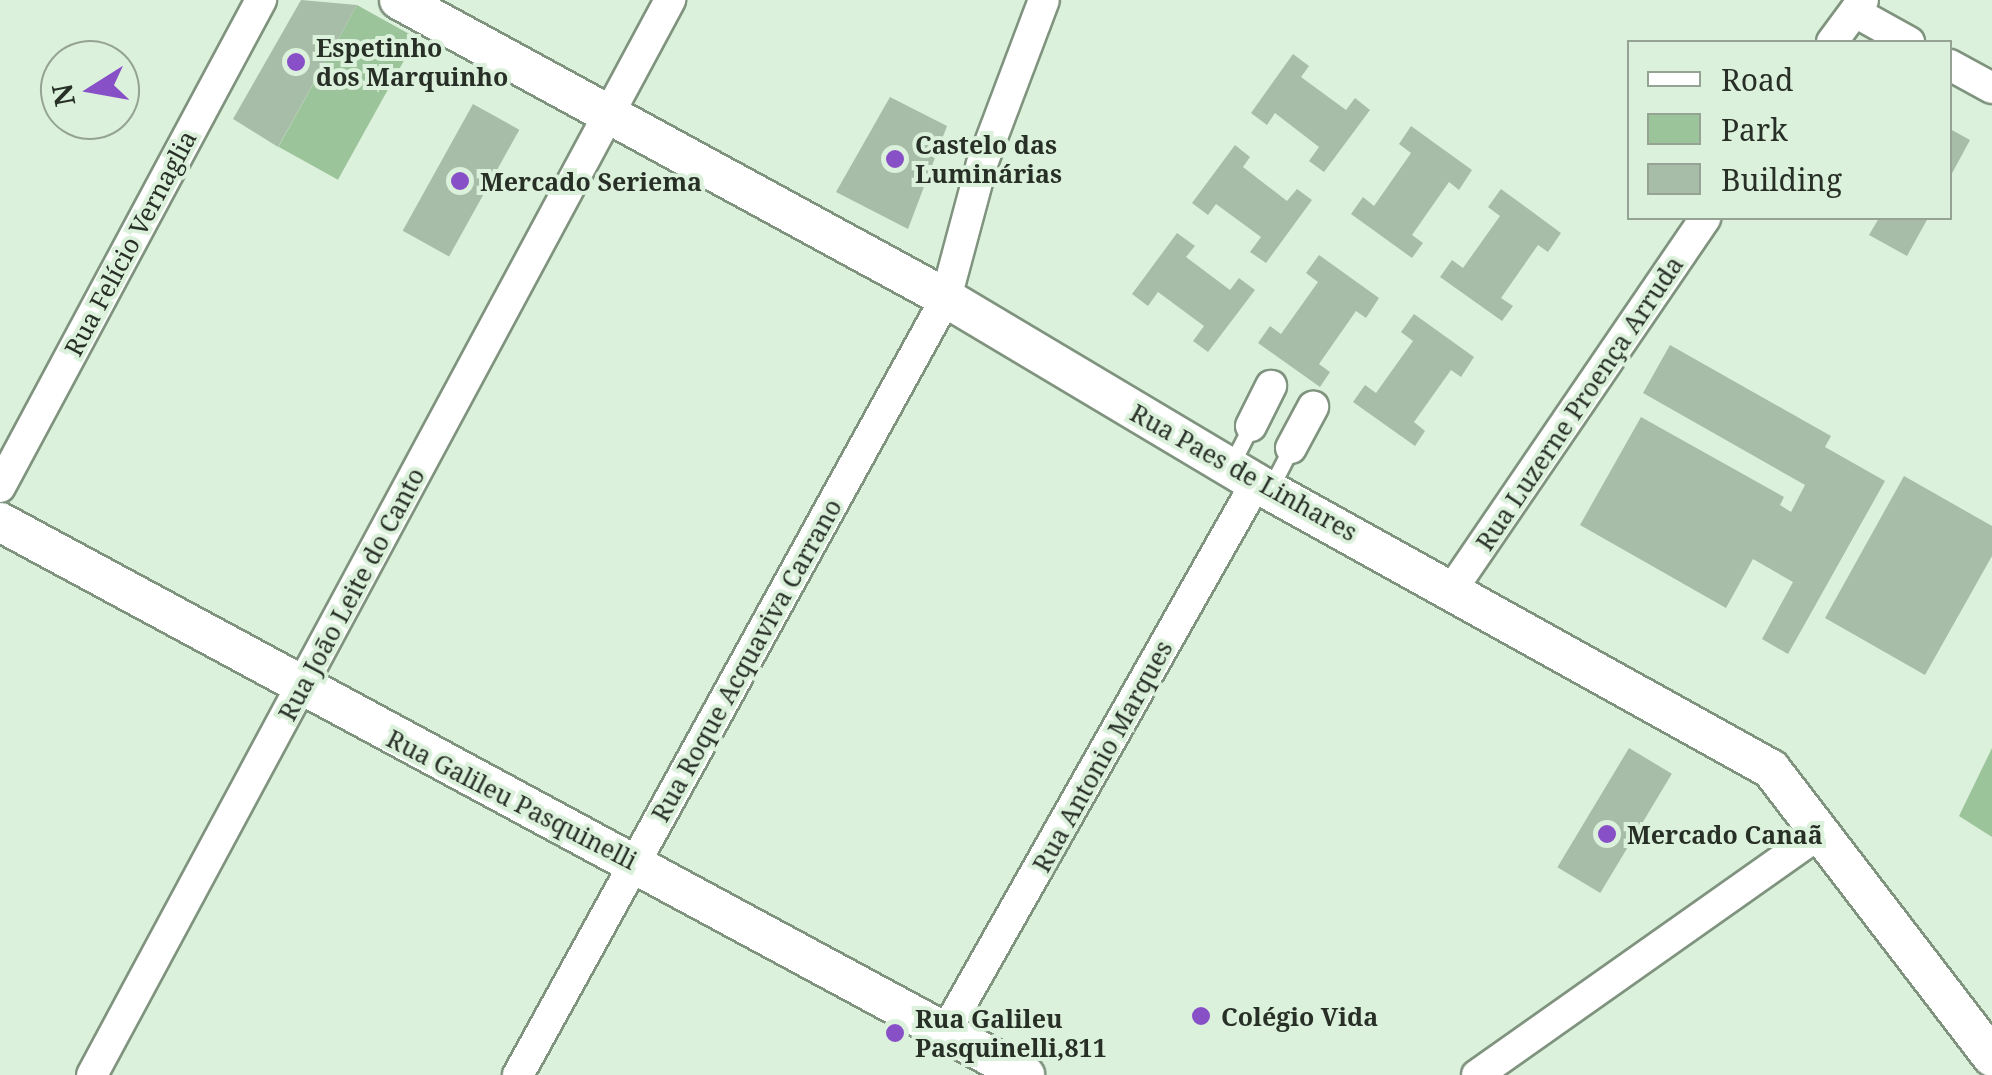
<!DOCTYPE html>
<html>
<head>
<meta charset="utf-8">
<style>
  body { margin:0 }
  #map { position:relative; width:1992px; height:1075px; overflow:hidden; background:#dcf1db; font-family:"Noto Serif",serif }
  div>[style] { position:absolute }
  .green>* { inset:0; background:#9cc49b; transform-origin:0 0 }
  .building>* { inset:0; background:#a8bda7; transform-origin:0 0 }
  .roads { filter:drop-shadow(2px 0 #7f937e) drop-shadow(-2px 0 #7f937e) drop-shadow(0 2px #7f937e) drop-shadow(0 -2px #7f937e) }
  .service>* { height:15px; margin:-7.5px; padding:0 7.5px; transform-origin:7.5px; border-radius:7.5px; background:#fff }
  .minor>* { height:30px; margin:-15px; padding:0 15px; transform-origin:15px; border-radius:15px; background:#fff }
  .tertiary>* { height:38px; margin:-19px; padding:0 19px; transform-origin:19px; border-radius:19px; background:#fff }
  .dots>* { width:28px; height:28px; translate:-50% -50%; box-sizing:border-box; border:5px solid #dcf1db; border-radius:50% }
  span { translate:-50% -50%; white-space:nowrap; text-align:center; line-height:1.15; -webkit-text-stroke:8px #dcf1db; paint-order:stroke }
  .poi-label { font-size:25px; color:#272f26; font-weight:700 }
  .left { translate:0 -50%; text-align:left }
  .street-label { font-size:25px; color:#272f26 }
  .legend { position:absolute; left:1627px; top:40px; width:325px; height:180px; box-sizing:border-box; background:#dcf1db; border:2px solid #94a393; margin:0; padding:12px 18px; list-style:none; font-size:30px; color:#272f26 }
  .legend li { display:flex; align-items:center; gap:20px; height:50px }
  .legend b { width:50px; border:2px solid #94a393 }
  .north { position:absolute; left:40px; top:40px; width:100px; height:100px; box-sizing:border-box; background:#dcf1db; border:2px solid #94a393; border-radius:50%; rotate:259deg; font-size:28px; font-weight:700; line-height:40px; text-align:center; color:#272f26 }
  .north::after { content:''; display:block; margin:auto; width:35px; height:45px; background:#8850c7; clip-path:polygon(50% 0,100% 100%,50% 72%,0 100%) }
</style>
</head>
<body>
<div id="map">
  <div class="green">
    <i style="left:357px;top:5px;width:68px;height:162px;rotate:29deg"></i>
    <i style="clip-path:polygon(1992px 748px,1992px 837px,1959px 816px)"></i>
  </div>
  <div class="building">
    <i style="clip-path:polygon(301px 0,357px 5px,278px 147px,233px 119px)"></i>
    <i style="clip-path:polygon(1293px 54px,1309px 66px,1301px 77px,1346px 110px,1355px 98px,1370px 110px,1324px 172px,1309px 161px,1319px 147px,1275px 113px,1267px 125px,1251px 113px)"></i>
    <i style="clip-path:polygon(890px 97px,947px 126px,908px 229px,836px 192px)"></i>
    <i style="left:473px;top:104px;width:53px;height:145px;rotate:29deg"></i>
    <i style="clip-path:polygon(1411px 126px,1472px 170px,1459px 190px,1449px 182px,1412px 235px,1423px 243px,1412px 258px,1351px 214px,1363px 197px,1374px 206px,1411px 153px,1399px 144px)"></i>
    <i style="clip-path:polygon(1950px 129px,1970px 140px,1950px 177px)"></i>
    <i style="clip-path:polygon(1235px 145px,1250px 157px,1243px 167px,1287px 201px,1297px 189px,1312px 200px,1266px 263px,1250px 252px,1261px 237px,1216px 204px,1208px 215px,1192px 203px)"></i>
    <i style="clip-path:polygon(1501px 189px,1561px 233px,1548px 252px,1538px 245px,1501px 298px,1513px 306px,1502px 321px,1440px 277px,1452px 260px,1463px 268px,1500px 216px,1488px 207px)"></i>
    <i style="clip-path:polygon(1879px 218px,1928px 218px,1907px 256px,1869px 235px)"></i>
    <i style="clip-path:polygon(1177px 233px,1195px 246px,1186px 257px,1230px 290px,1239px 278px,1255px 290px,1208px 352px,1193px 341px,1204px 326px,1158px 292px,1148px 306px,1132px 294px)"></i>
    <i style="clip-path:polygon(1319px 255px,1379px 298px,1366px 318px,1356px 311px,1319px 364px,1330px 372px,1320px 387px,1258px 343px,1270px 326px,1281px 334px,1318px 282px,1306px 273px)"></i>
    <i style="clip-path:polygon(1414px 314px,1474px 357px,1461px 377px,1451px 370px,1414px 422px,1425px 431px,1415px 446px,1353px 402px,1365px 385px,1376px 393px,1413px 341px,1401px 332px)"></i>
    <i style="clip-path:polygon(1670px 345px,1831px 436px,1825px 447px,1885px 481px,1788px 654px,1762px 639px,1793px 582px,1753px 559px,1726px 608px,1580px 525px,1641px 417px,1784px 497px,1780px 505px,1791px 512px,1805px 485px,1643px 393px)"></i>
    <i style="clip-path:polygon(1904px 476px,1992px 526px,1992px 556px,1925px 675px,1825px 618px)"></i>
    <i style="left:1629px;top:748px;width:50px;height:139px;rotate:31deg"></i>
  </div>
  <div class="roads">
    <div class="service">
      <i style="left:1230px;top:467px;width:46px;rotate:-62.9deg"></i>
      <i style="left:1270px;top:489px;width:46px;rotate:-62.9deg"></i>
    </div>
    <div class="minor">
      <i style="left:1855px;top:12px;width:62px;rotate:29.1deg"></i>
      <i style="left:1832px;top:42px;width:52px;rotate:-53.6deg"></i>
      <i style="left:1950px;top:65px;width:48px;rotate:28.7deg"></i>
      <i style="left:1251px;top:426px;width:45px;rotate:-63.4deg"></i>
      <i style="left:1291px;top:448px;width:47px;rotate:-61.8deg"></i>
      <i style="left:0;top:487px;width:553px;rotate:-61.81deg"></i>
      <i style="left:1453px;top:588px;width:448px;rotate:-55.7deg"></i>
      <i style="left:947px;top:1029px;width:627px;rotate:-60.49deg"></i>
      <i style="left:92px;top:1075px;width:1221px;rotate:-61.73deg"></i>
      <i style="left:518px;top:1075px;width:887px;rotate:-61.15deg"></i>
      <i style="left:946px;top:298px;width:139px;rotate:-75deg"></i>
      <i style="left:982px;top:164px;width:175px;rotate:-69.3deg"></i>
      <i style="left:1477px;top:1075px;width:423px;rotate:-35.2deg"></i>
    </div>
    <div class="tertiary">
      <i style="left:399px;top:0;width:623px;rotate:28.58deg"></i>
      <i style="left:946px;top:298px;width:361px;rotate:30.8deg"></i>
      <i style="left:1256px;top:483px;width:589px;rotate:29.05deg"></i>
      <i style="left:1771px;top:769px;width:363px;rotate:52.5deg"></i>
      <i style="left:0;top:522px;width:1165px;rotate:28.35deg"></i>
    </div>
  </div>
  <div class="dots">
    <i style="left:296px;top:62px;background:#8850c7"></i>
    <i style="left:895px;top:159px;background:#8850c7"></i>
    <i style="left:460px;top:181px;background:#8850c7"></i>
    <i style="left:1607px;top:834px;background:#8850c7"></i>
    <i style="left:1201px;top:1016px;background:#8850c7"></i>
    <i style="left:895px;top:1033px;background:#8850c7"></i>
  </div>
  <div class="poi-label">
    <span class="left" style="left:316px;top:62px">Espetinho<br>dos Marquinho</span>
    <span class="left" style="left:915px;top:159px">Castelo das<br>Luminárias</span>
    <span class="left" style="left:480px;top:181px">Mercado Seriema</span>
    <span class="left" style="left:1627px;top:834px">Mercado Canaã</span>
    <span class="left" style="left:1221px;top:1016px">Colégio Vida</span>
    <span class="left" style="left:915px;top:1033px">Rua Galileu<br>Pasquinelli,811</span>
  </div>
  <div class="street-label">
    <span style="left:130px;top:243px;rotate:-62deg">Rua Felício Vernaglia</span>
    <span style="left:1579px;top:403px;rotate:-56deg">Rua Luzerne Proença Arruda</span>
    <span style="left:1244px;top:472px;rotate:29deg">Rua Paes de Linhares</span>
    <span style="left:351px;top:594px;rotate:-62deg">Rua João Leite do Canto</span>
    <span style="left:746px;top:660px;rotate:-61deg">Rua Roque Acquaviva Carrano</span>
    <span style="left:1102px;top:756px;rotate:-61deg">Rua Antonio Marques</span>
    <span style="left:512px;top:799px;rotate:27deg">Rua Galileu Pasquinelli</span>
  </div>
  <ul class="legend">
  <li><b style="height:12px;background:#fff"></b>Road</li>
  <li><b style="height:28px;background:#9cc49b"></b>Park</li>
  <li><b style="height:28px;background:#a8bda7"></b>Building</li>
  </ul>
  <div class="north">N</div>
</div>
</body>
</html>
